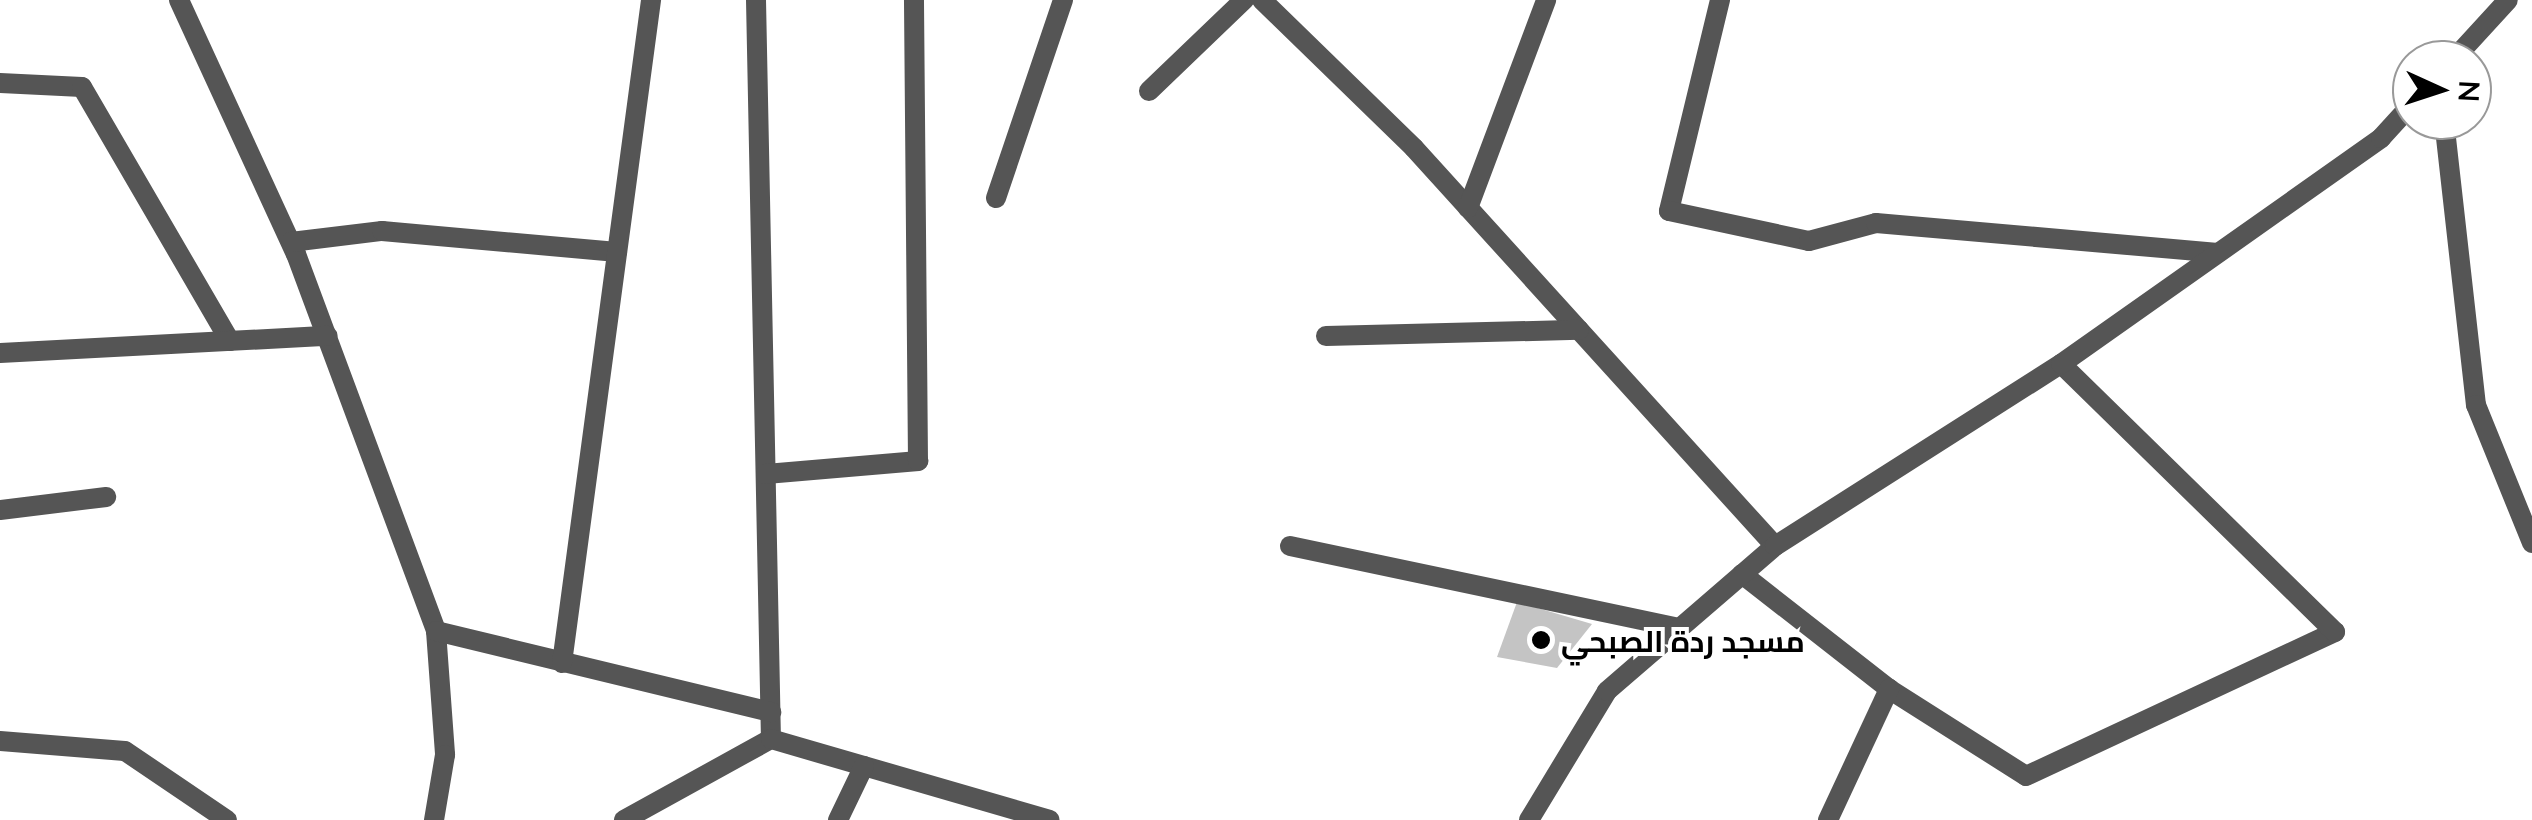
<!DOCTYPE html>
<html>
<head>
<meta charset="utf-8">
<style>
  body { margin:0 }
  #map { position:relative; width:2532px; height:820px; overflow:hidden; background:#fff; font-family:Lato,Cairo,sans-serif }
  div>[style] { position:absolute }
  .building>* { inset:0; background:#c4c4c4 }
  .street>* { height:20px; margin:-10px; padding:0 10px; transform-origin:10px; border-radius:10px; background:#555 }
  .dots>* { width:28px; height:28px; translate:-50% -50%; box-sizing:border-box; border:5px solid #fff; border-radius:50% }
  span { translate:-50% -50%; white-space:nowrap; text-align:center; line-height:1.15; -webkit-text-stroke:8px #fff; paint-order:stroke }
  .poi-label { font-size:30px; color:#000; font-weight:700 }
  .left { translate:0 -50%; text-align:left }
  .north { position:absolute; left:2392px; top:40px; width:100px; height:100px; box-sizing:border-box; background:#fff; border:2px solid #999; border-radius:50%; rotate:93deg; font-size:28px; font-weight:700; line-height:40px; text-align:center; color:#000 }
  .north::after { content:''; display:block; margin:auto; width:35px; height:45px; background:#000; clip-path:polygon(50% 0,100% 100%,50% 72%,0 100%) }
</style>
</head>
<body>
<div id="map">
  <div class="building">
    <i style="clip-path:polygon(1517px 602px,1592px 624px,1557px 668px,1497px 657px)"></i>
  </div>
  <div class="street">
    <i style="left:179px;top:0;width:280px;rotate:65.3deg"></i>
    <i style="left:296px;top:254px;width:402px;rotate:69.6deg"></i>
    <i style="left:436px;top:631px;width:124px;rotate:85.8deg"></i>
    <i style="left:445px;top:755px;width:66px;rotate:99.6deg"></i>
    <i style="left:756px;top:0;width:739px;rotate:88.84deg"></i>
    <i style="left:1262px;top:0;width:212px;rotate:44.2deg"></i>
    <i style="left:1414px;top:148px;width:537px;rotate:47.79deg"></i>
    <i style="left:1720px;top:0;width:217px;rotate:103.6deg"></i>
    <i style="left:1669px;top:211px;width:143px;rotate:12.1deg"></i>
    <i style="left:1809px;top:241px;width:69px;rotate:-15deg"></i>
    <i style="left:1876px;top:223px;width:343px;rotate:5deg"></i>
    <i style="left:2453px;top:60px;width:81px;rotate:-47.5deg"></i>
    <i style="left:0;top:83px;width:82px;rotate:2.8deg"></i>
    <i style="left:82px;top:87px;width:294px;rotate:59.8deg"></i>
    <i style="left:1149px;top:91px;width:132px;rotate:-43.8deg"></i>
    <i style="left:2444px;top:120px;width:287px;rotate:83.6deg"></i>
    <i style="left:2476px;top:405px;width:149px;rotate:67.9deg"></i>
    <i style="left:996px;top:198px;width:209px;rotate:-71.3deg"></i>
    <i style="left:1468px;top:208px;width:222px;rotate:-69.4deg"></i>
    <i style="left:291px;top:242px;width:92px;rotate:-6.9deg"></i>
    <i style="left:382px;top:231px;width:236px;rotate:5.1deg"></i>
    <i style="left:1326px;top:336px;width:253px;rotate:-1.4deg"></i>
    <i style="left:0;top:353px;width:328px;rotate:-3deg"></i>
    <i style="left:766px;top:474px;width:153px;rotate:-4.9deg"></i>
    <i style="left:918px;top:461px;width:461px;rotate:-90.5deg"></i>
    <i style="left:0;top:510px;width:107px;rotate:-7deg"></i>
    <i style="left:1290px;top:546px;width:399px;rotate:11.9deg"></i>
    <i style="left:1742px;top:574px;width:187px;rotate:38deg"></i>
    <i style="left:1889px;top:689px;width:162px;rotate:32.4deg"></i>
    <i style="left:2026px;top:776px;width:341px;rotate:-25deg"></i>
    <i style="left:2335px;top:632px;width:383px;rotate:-135.6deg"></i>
    <i style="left:436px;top:631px;width:345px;rotate:13.6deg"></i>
    <i style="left:562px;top:663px;width:669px;rotate:-82.35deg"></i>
    <i style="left:0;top:741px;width:125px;rotate:4.6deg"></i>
    <i style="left:125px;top:751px;width:123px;rotate:34.1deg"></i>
    <i style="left:624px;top:820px;width:168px;rotate:-28.9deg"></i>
    <i style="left:771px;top:739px;width:290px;rotate:16.2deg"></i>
    <i style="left:838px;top:820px;width:60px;rotate:-64.3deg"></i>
    <i style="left:1529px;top:820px;width:151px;rotate:-58.8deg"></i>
    <i style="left:1607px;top:691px;width:222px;rotate:-40.8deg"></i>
    <i style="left:1775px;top:546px;width:339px;rotate:-32.5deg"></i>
    <i style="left:2061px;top:364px;width:392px;rotate:-35.2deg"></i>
    <i style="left:2381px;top:138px;width:46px;rotate:-47.6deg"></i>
    <i style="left:1828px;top:820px;width:145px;rotate:-65deg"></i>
  </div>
  <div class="dots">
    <i style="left:1541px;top:640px;background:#000"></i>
  </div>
  <div class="poi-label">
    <span class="left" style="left:1561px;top:640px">مسجد ردة الصبحي</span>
  </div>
  <div class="north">N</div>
</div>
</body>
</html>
